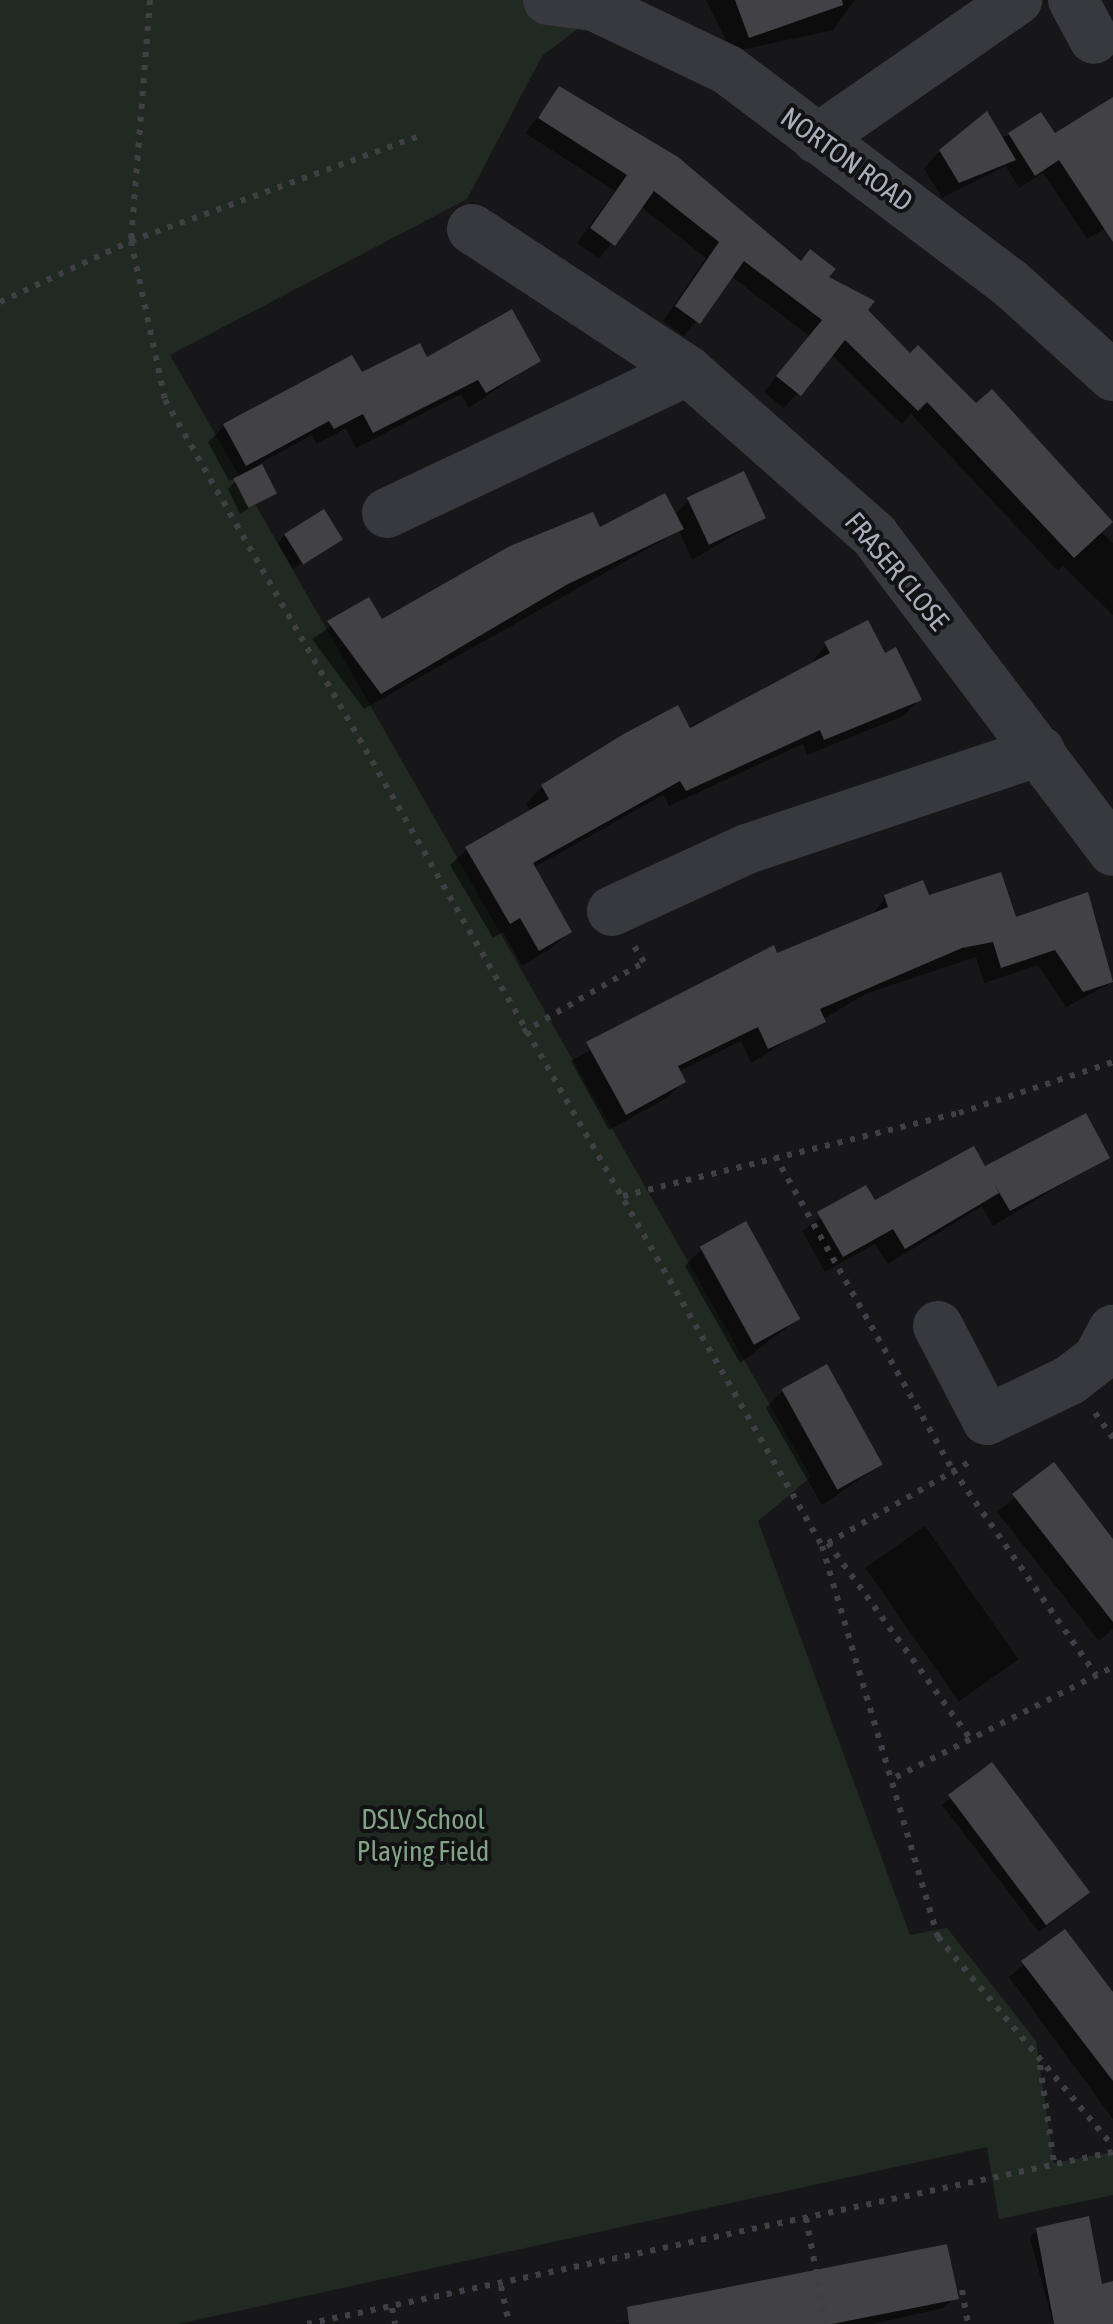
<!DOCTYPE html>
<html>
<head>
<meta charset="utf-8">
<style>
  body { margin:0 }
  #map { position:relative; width:1113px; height:2324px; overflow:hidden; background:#171719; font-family:"Asap Condensed",sans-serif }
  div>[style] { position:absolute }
  .green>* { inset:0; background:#212923 }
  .shadow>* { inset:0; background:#0007; transform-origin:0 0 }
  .building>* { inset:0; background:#424246; transform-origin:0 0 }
  .path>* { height:6px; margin-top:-3px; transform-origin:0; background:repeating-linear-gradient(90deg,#3e4045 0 5px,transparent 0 13px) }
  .minor>* { height:50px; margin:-25px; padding:0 25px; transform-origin:25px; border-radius:25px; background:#38393e }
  span { translate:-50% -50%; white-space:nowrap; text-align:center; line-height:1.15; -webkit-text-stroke:8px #121214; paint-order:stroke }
  .street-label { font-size:28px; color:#aaaeb9 }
  .park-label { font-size:28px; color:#82a386 }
</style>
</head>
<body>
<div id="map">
  <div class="green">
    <i style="clip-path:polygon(0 0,616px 0,542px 56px,467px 199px,170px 355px,811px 1477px,758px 1521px,910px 1935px,947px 1928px,1036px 2041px,1054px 2163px,1113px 2152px,1113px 2195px,999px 2219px,987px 2147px,178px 2324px,0 2324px)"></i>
  </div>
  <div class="shadow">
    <i style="clip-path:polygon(706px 0,855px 0,833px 30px,732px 52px)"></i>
    <i style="clip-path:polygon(560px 90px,826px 278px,1113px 543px,1113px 615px,1063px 566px,1058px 571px,911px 414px,902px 424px,831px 354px,784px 408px,764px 392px,809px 336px,731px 276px,684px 336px,663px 321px,706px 258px,640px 206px,599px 259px,577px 243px,615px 191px,525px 133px)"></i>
    <i style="clip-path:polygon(1113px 100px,1113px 224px,1087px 239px,1043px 173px,1019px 188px,1006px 166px,942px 198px,924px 168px,940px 151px,1010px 135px,1054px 137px)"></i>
    <i style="clip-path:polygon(426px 361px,538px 361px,469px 408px,461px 394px,356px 448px,346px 428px,317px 444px,312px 435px,259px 464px,274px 492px,240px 514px,228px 489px,240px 476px,229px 481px,208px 442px,224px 426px)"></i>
    <i style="clip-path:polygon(689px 500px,763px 518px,692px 560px,679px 531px,364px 709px,312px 639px,368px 600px,381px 622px,599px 530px,674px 515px)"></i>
    <i style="clip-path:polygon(285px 535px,339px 539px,293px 569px,278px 543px)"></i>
    <i style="clip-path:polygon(826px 644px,884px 656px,919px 699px,903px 716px,807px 755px,803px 744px,669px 806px,663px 795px,533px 868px,569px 932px,552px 948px,522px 966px,503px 932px,493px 938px,450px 865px,467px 849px,531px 812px,526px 804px,542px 787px,747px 702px,811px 664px)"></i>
    <i style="clip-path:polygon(1087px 895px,1113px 982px,1066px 1007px,1038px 965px,984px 983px,976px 957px,865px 994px,751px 1063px,741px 1041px,678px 1072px,683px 1082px,667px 1098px,609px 1130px,571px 1061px,773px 948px,776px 956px,870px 917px,885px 898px,1014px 920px)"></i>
    <i style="clip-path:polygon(1107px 1157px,993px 1226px,982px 1206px,888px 1264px,875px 1244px,825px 1272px,802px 1231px,865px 1188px,874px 1204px,984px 1170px)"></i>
    <i style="clip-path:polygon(702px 1249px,798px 1319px,740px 1363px,685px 1266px)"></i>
    <i style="clip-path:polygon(783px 1391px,880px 1465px,822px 1505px,766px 1408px)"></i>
    <i style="clip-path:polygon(1054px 1465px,1113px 1543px,1113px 1629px,1099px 1641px,997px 1512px)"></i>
    <i style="left:925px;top:1526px;width:163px;height:73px;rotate:55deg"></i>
    <i style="clip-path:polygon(991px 1766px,1080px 1900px,1039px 1932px,942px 1805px)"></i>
    <i style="clip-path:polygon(1064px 1932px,1113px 1996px,1113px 2119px,1009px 1977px)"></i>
    <i style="clip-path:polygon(1037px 2230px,1100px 2287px,1113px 2324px,1053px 2324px,1030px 2238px)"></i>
    <i style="clip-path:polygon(956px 2296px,944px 2308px,872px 2324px,615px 2324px)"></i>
  </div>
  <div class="building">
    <i style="clip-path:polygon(735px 0,842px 0,843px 5px,749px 38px)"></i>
    <i style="clip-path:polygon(559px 86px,678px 157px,801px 261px,810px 249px,836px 269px,829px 277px,875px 301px,868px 310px,910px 353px,918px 345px,976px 403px,992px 389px,1113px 522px,1074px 558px,927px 402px,918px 411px,845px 340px,801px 396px,776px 376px,822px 320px,744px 261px,700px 324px,675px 306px,719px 242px,654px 191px,615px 246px,590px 228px,627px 175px,538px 118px)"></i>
    <i style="clip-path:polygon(1113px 97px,1113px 242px,1059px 160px,1035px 176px,1008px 133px,1041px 112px,1055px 133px)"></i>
    <i style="clip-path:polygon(987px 111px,1016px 160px,959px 183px,939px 150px)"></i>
    <i style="clip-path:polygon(512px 309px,541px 361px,486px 393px,478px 380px,373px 433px,363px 414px,334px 429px,329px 421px,246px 466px,223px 424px,352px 355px,362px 372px,420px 343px,427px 357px)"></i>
    <i style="left:262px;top:464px;width:33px;height:32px;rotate:63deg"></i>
    <i style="left:744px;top:471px;width:52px;height:63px;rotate:65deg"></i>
    <i style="clip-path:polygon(665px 493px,684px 529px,568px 584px,381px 694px,327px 621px,369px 597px,382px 619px,510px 546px,593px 512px,600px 527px)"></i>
    <i style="left:324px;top:509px;width:36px;height:47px;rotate:58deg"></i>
    <i style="clip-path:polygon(868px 620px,885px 653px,896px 647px,922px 700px,824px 740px,820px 730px,686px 791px,680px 781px,533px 863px,572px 932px,539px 951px,520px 918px,510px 924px,465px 847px,549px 799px,541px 785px,622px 735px,678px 705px,690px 728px,830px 653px,824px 642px)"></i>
    <i style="clip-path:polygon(1001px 872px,1016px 917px,1088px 892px,1113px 982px,1083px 992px,1055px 950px,1001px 968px,993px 942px,962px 948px,820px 1009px,826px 1022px,768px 1049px,758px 1027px,678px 1066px,686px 1082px,626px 1115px,586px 1042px,774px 945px,777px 953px,888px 907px,884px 895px,923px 880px,929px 895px)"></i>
    <i style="clip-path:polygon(1086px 1113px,1110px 1158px,1010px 1211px,993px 1182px,999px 1193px,905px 1249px,893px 1229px,843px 1257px,817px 1212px,866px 1185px,875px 1200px,974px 1146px,985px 1166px)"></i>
    <i style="left:746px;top:1221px;width:112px;height:53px;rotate:61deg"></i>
    <i style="left:827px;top:1364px;width:115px;height:52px;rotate:61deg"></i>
    <i style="clip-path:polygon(1054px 1462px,1113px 1539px,1113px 1622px,1012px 1494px)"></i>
    <i style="left:992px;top:1762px;width:163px;height:55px;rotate:53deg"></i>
    <i style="clip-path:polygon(1065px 1929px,1113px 1992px,1113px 2081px,1021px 1961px)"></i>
    <i style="clip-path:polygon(1089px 2216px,1102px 2284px,1113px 2281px,1113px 2324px,1054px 2324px,1036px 2228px)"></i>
    <i style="clip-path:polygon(947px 2244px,959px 2299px,832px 2324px,629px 2324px,627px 2307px)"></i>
  </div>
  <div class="path">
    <i style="left:150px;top:0;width:242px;rotate:94.5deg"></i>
    <i style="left:131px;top:241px;width:304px;rotate:-20deg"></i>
    <i style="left:0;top:302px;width:145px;rotate:-25deg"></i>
    <i style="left:131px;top:241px;width:163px;rotate:77.9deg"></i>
    <i style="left:165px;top:400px;width:1321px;rotate:60.17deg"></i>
    <i style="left:822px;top:1546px;width:408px;rotate:73.5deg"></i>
    <i style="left:938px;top:1937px;width:273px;rotate:50.1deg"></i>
    <i style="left:523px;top:1032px;width:140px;rotate:-30deg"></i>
    <i style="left:644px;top:962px;width:19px;rotate:-122deg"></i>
    <i style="left:775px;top:1156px;width:361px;rotate:60.5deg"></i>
    <i style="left:953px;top:1470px;width:250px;rotate:55.1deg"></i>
    <i style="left:623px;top:1196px;width:346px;rotate:-13.9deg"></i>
    <i style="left:959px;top:1113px;width:162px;rotate:-18.3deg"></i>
    <i style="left:1095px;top:1413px;width:31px;rotate:54deg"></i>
    <i style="left:828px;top:1543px;width:243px;rotate:54deg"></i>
    <i style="left:828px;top:1543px;width:167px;rotate:-29.8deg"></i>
    <i style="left:896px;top:1777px;width:243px;rotate:-26.9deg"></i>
    <i style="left:1040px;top:2065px;width:99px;rotate:81.9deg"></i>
    <i style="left:806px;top:2218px;width:108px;rotate:79.3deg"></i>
    <i style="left:501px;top:2286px;width:39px;rotate:78deg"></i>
    <i style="left:962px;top:2290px;width:35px;rotate:80deg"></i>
    <i style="left:392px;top:2308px;width:16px;rotate:79deg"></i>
    <i style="left:307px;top:2324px;width:824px;rotate:-12.05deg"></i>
  </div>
  <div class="minor">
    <i style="left:548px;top:0;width:46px;rotate:7.4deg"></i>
    <i style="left:594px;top:6px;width:148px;rotate:25.5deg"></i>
    <i style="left:728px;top:70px;width:353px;rotate:37.1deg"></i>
    <i style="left:1010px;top:283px;width:139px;rotate:42.1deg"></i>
    <i style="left:1073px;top:0;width:44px;rotate:61.7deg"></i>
    <i style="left:817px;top:139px;width:244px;rotate:-34.8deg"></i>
    <i style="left:472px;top:229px;width:258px;rotate:33.3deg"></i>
    <i style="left:688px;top:371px;width:248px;rotate:41.4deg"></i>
    <i style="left:874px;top:535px;width:396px;rotate:52.9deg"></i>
    <i style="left:387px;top:513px;width:333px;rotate:-25.3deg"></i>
    <i style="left:612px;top:911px;width:149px;rotate:-24.7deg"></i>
    <i style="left:747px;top:849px;width:309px;rotate:-18.5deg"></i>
    <i style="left:938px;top:1326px;width:106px;rotate:62.5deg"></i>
    <i style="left:987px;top:1420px;width:92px;rotate:-25.7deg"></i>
    <i style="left:1070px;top:1380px;width:36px;rotate:-38deg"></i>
    <i style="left:1098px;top:1358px;width:32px;rotate:-62deg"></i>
  </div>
  <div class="street-label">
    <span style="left:847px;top:159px;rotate:36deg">NORTON ROAD</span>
    <span style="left:897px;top:571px;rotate:50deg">FRASER CLOSE</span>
  </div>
  <div class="park-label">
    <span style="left:423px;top:1835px">DSLV School<br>Playing Field</span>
  </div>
</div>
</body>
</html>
